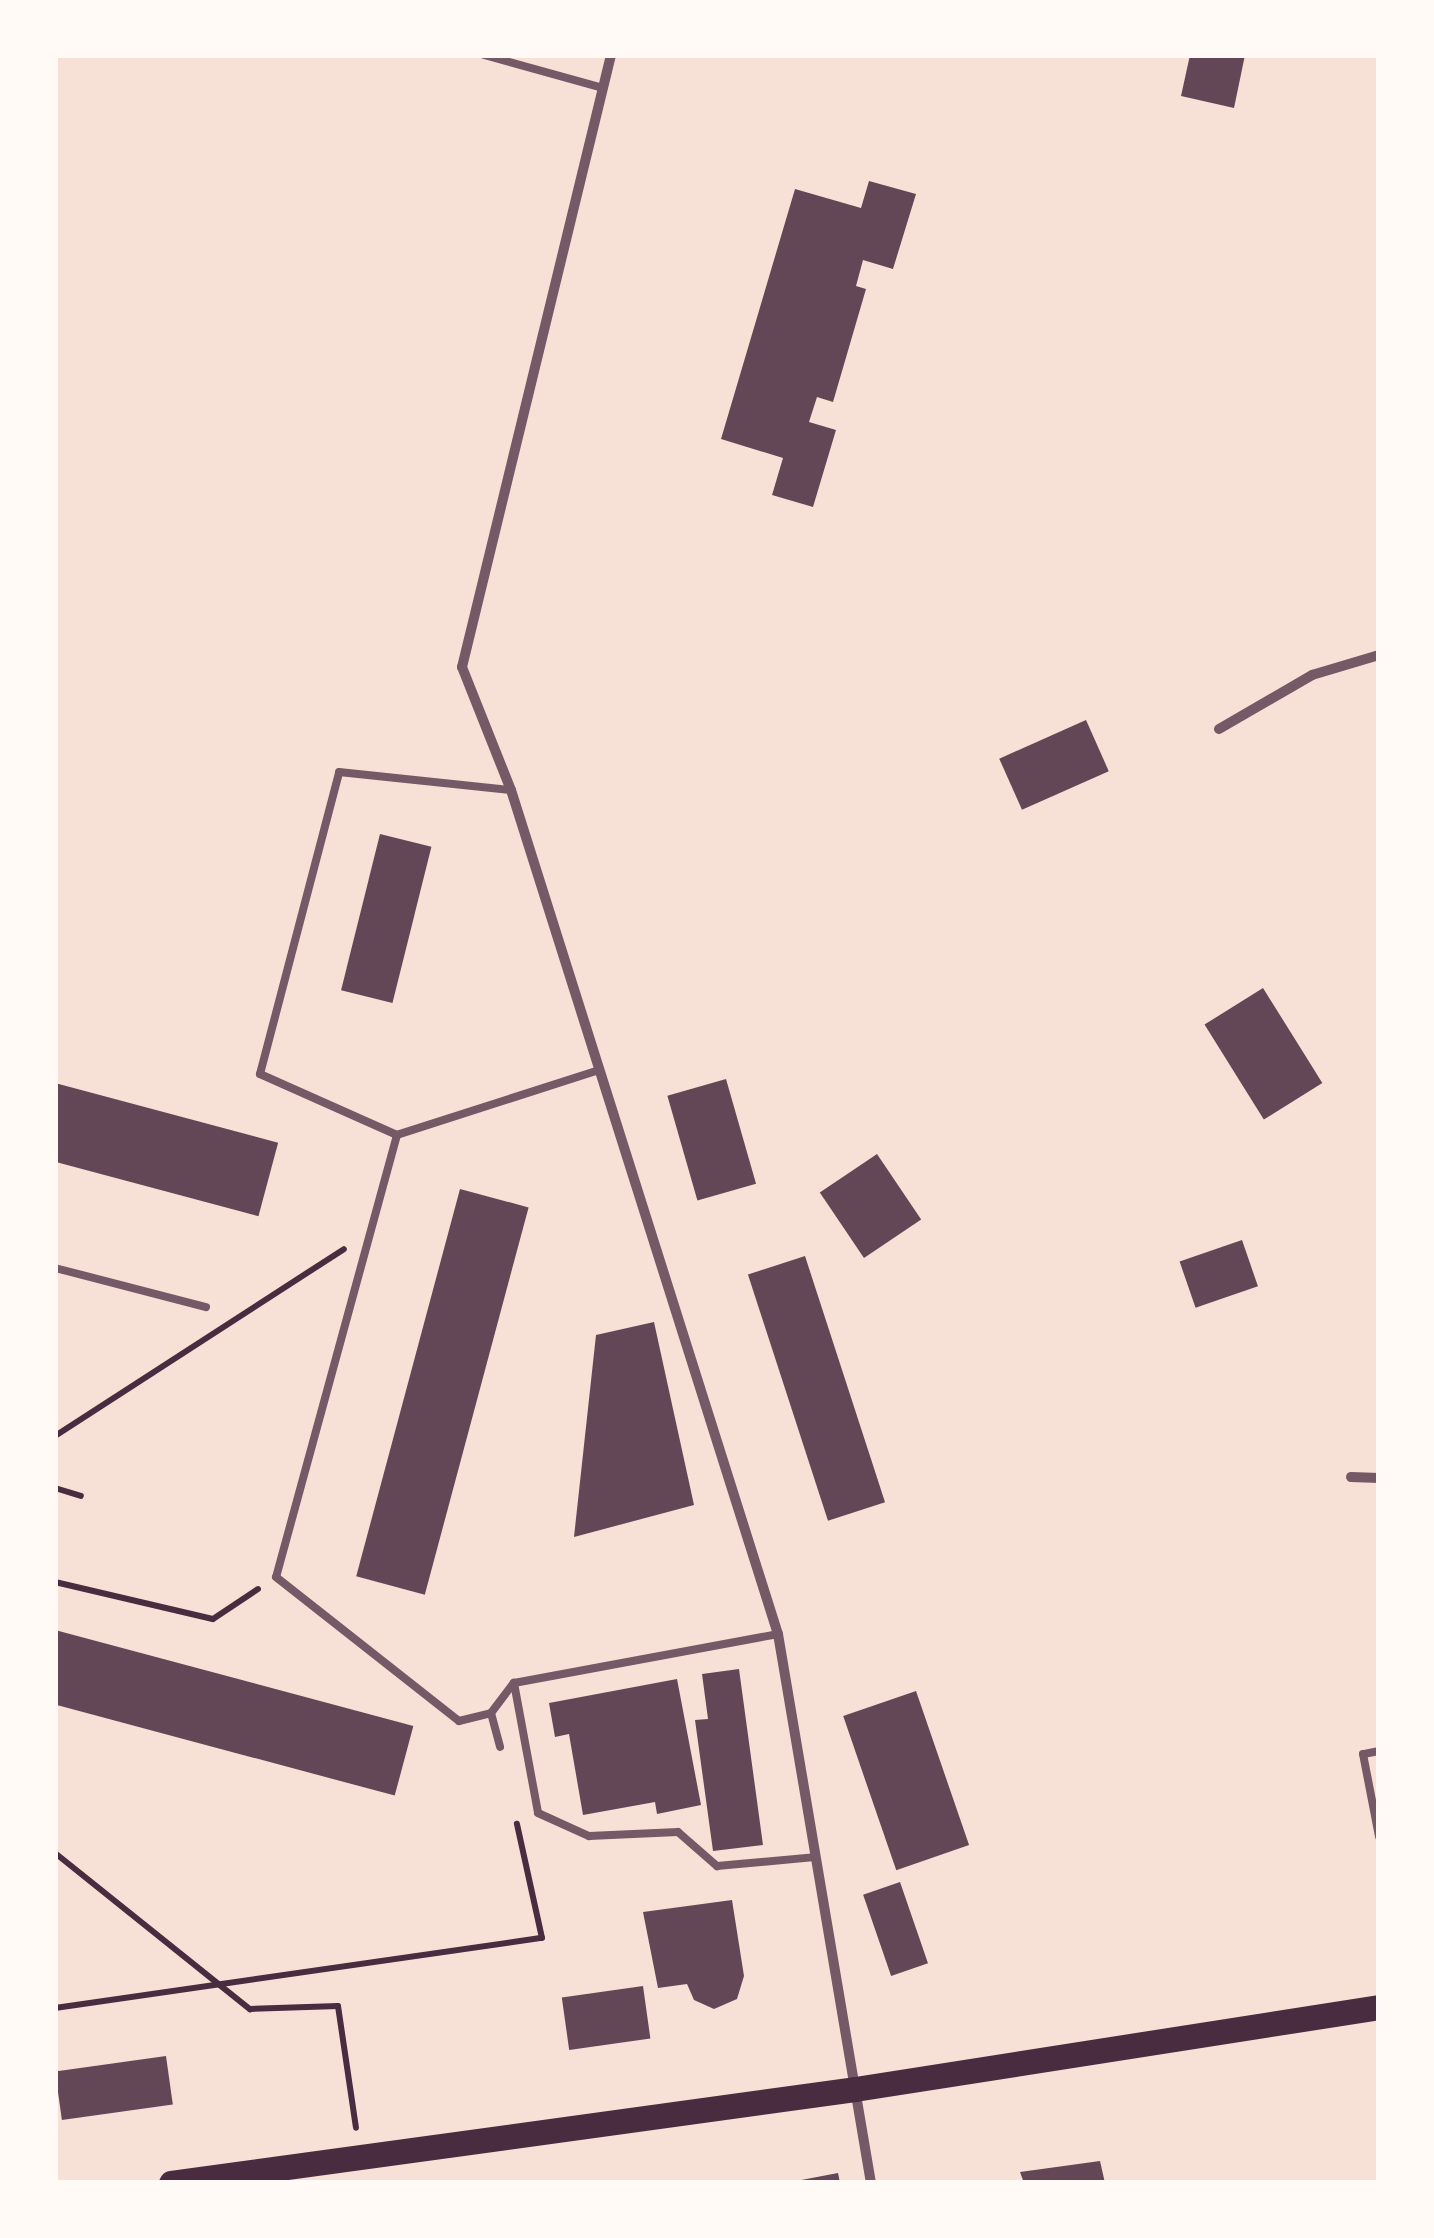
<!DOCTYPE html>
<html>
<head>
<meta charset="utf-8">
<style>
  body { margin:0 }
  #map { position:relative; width:1434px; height:2238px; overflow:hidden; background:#f7e1d7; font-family:"PT Sans Narrow",sans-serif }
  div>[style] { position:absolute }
  .building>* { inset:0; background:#644757; transform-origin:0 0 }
  .path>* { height:6px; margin:-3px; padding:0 3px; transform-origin:3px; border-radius:3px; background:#4a2c40 }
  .service>* { height:8px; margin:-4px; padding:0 4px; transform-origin:4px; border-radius:4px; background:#755966 }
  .minor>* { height:10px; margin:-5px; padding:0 5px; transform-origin:5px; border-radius:5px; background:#755966 }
  .primary>* { height:25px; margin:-12.5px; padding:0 12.5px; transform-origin:12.5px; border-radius:12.5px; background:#4a2c40 }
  span { translate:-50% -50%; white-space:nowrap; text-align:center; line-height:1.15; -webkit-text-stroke:8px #fffaf5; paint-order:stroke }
  .frame { position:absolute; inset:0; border:58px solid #fffaf5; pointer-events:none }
</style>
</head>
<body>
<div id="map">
  <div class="building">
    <i style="clip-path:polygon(1190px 55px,1245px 55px,1234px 108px,1181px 96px)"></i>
    <i style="clip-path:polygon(869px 181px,916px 194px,893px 269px,863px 260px,856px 286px,866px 289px,833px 402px,817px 397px,809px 422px,836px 430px,813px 507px,772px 495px,783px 458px,721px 439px,795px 189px,861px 208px)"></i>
    <i style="left:1086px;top:720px;width:56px;height:95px;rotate:66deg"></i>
    <i style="left:380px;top:834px;width:53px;height:161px;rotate:14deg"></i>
    <i style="left:1263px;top:988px;width:112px;height:69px;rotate:58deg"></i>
    <i style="left:726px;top:1079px;width:109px;height:61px;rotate:74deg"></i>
    <i style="left:55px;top:1083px;width:231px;height:76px;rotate:15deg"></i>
    <i style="left:877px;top:1154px;width:79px;height:69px;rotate:56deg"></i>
    <i style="left:460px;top:1189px;width:71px;height:401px;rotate:15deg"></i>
    <i style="left:1242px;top:1240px;width:49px;height:66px;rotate:71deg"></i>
    <i style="left:805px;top:1256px;width:259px;height:60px;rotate:72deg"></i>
    <i style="clip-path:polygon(654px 1322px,694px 1505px,574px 1537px,596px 1335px)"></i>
    <i style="left:55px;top:1630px;width:371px;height:72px;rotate:15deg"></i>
    <i style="clip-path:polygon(739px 1669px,763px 1845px,713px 1851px,695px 1720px,708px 1719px,702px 1674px)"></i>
    <i style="clip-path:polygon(677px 1679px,701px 1805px,657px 1814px,655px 1802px,583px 1815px,569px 1734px,555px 1737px,549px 1703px)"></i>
    <i style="left:916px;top:1691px;width:163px;height:77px;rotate:71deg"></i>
    <i style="left:900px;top:1882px;width:86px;height:39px;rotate:71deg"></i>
    <i style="clip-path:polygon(732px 1900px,744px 1976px,737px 1999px,714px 2009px,694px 2000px,687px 1984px,658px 1988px,643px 1912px)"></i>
    <i style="left:643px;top:1986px;width:53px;height:82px;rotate:82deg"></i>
    <i style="left:166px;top:2056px;width:49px;height:112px;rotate:82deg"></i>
    <i style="clip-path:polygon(1100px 2161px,1105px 2183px,1024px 2183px,1020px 2172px)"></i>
    <i style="clip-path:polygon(838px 2173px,840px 2183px,797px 2183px,796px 2181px)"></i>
  </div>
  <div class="path">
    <i style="left:55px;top:1436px;width:344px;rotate:-32.9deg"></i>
    <i style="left:55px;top:1488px;width:27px;rotate:17deg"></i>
    <i style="left:55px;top:1582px;width:162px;rotate:13.2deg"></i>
    <i style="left:213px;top:1619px;width:54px;rotate:-33.7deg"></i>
    <i style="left:55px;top:1853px;width:250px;rotate:38.7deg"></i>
    <i style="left:250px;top:2009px;width:88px;rotate:-2deg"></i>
    <i style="left:338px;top:2006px;width:123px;rotate:81.6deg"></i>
    <i style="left:55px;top:2008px;width:492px;rotate:-8.2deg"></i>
    <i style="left:542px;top:1938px;width:117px;rotate:-102.4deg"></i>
  </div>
  <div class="service">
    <i style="left:484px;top:55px;width:123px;rotate:15.5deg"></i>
    <i style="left:596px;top:1071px;width:209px;rotate:162.2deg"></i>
    <i style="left:397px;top:1135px;width:458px;rotate:105.3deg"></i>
    <i style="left:276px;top:1577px;width:233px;rotate:38.2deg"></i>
    <i style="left:459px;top:1721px;width:33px;rotate:-14deg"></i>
    <i style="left:491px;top:1713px;width:38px;rotate:-53deg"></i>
    <i style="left:514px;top:1683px;width:269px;rotate:-10.5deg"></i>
    <i style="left:397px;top:1135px;width:150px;rotate:-156deg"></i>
    <i style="left:260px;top:1074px;width:312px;rotate:-75.3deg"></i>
    <i style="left:339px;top:772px;width:173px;rotate:6deg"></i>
    <i style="left:55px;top:1268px;width:156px;rotate:14.5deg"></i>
    <i style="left:514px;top:1683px;width:132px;rotate:79.5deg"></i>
    <i style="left:538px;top:1813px;width:56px;rotate:24.3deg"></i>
    <i style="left:589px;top:1836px;width:89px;rotate:-2.6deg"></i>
    <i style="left:678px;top:1832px;width:52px;rotate:41.1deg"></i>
    <i style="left:717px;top:1866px;width:98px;rotate:-5.2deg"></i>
    <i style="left:491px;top:1713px;width:35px;rotate:75deg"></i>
    <i style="left:1379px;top:1751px;width:16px;rotate:169deg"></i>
    <i style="left:1363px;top:1754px;width:84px;rotate:79deg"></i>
  </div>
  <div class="minor">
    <i style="left:611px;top:55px;width:630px;rotate:103.68deg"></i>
    <i style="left:462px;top:667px;width:132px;rotate:68.3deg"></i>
    <i style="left:511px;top:790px;width:885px;rotate:72.45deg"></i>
    <i style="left:778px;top:1634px;width:557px;rotate:80.39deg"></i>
    <i style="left:1219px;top:729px;width:108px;rotate:-30.1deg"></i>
    <i style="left:1312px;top:675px;width:70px;rotate:-16.6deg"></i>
    <i style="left:1351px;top:1477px;width:28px;rotate:2deg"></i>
  </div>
  <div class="primary">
    <i style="left:171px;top:2183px;width:690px;rotate:-7.82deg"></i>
    <i style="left:855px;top:2089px;width:530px;rotate:-8.89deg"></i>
  </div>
  <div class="frame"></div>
</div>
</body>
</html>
